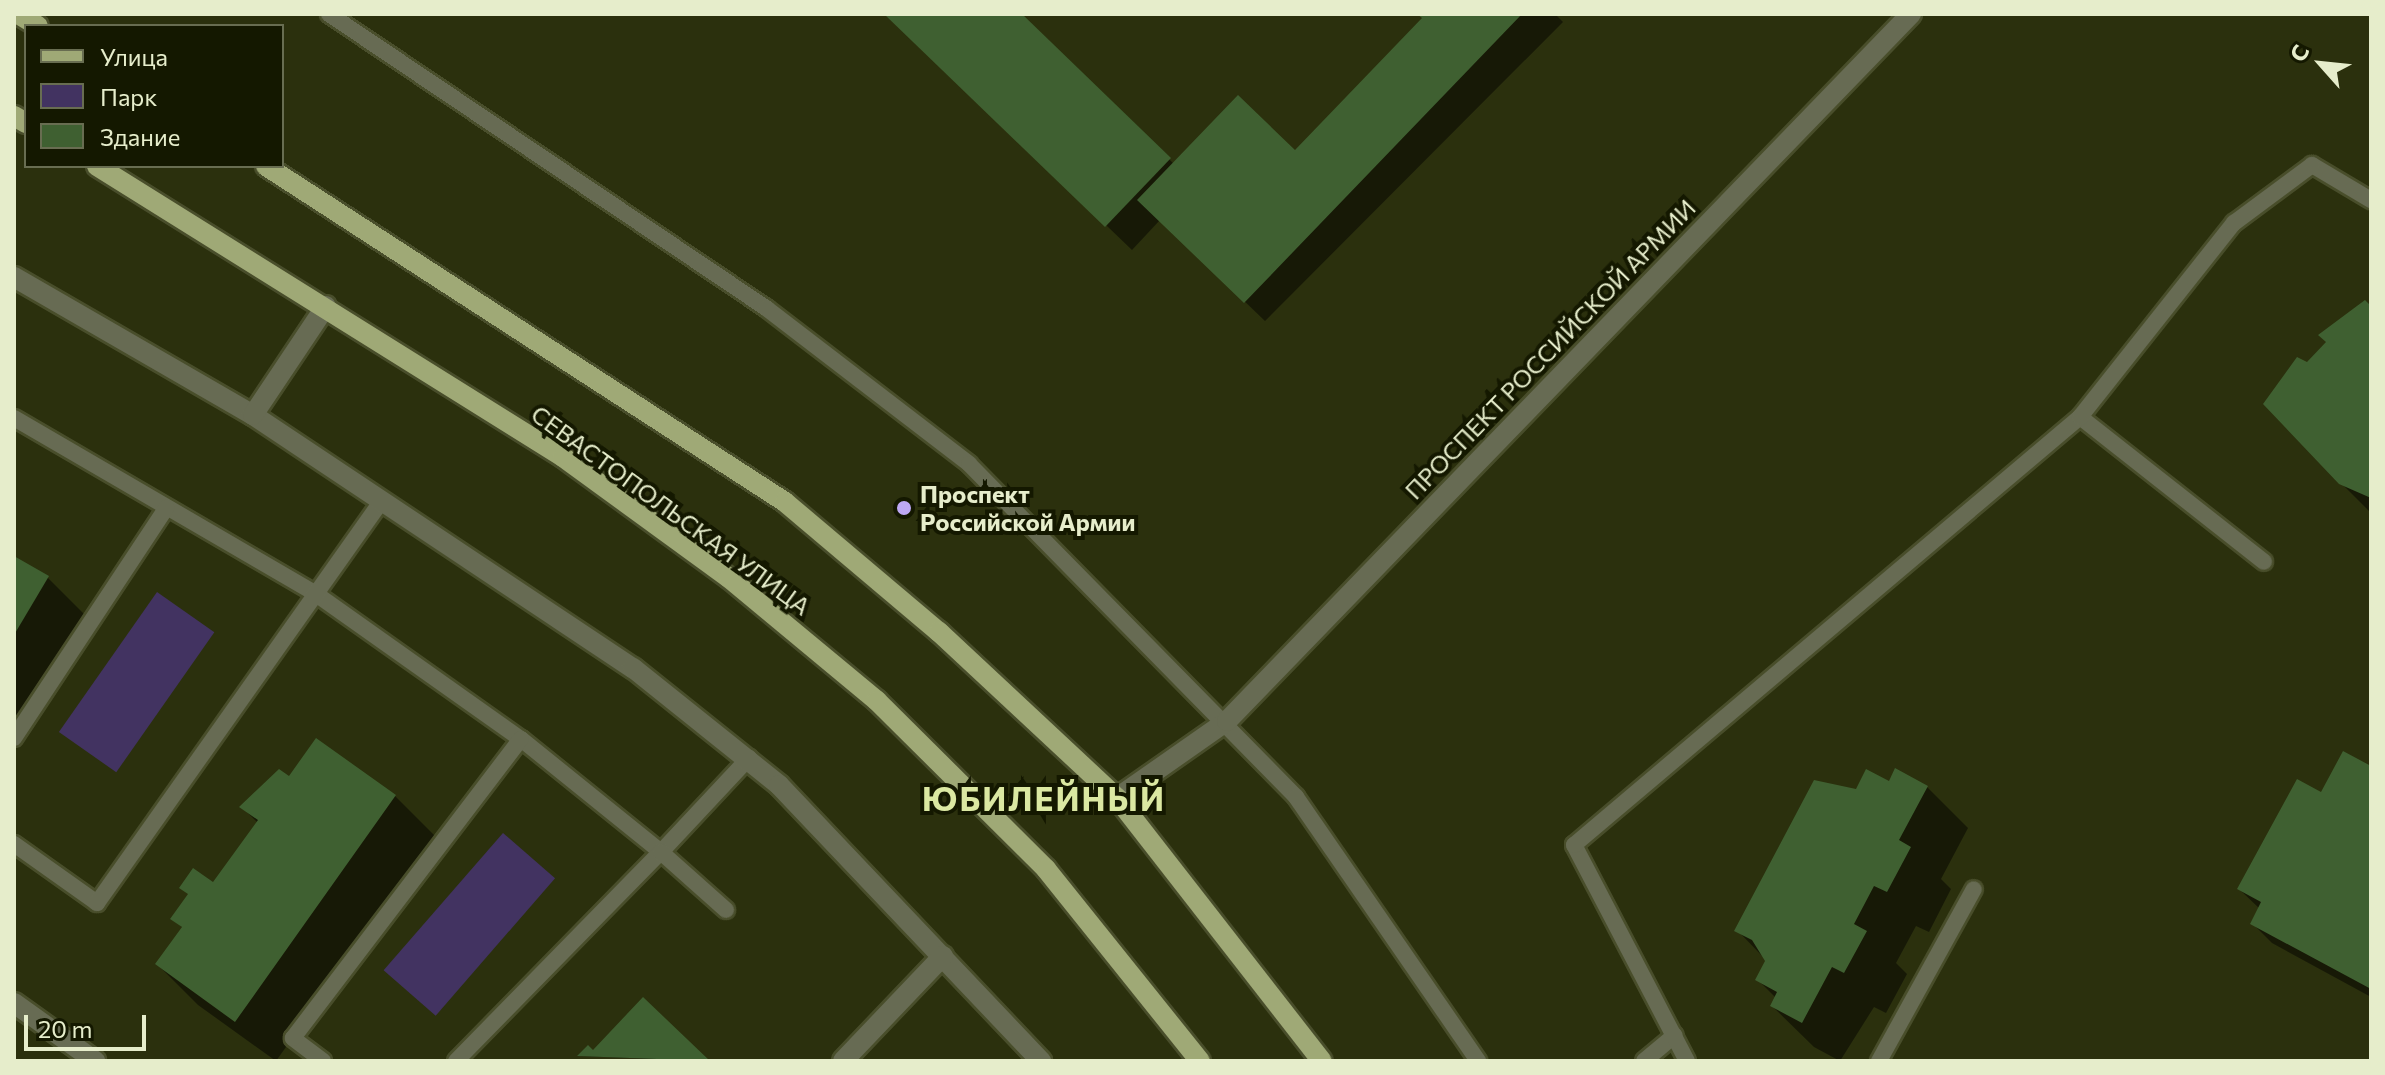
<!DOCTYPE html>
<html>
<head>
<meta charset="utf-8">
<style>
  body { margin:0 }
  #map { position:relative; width:2385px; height:1075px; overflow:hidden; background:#2b300d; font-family:Commissioner,sans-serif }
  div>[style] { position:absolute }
  .green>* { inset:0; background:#423361; transform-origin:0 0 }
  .shadow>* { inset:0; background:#0007 }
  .building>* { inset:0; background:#3f6031 }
  .roads { filter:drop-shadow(2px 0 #494e2b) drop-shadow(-2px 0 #494e2b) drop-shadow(0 2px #494e2b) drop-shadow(0 -2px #494e2b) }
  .lane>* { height:16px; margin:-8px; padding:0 8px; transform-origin:8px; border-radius:8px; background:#676b53 }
  .street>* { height:20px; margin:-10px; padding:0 10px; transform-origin:10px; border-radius:10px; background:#676b53 }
  .primary>* { height:20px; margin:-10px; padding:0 10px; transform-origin:10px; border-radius:10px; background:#9fa976 }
  .dots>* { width:22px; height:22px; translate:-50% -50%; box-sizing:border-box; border:4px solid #141800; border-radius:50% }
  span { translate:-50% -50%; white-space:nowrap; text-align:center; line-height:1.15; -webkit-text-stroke:8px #141800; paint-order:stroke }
  .street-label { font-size:24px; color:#e6edcb }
  .poi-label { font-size:24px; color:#e6edcb; font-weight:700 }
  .left { translate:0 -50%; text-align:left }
  .district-label { font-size:32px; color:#dbe8a2; font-weight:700; letter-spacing:2px }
  .frame { position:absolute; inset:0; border:16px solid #e6edcb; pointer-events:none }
  .legend { position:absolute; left:24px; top:24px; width:260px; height:144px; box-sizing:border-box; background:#141800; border:2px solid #686d51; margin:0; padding:10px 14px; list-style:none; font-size:24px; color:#e6edcb }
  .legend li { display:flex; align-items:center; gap:16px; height:40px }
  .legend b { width:40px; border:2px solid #686d51 }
  .north { position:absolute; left:2281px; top:24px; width:80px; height:80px; -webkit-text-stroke:6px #141800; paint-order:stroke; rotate:297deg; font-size:22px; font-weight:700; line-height:32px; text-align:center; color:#e6edcb }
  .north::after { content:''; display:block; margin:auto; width:28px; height:36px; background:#e6edcb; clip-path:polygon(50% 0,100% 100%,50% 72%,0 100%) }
  .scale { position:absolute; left:24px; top:1015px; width:122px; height:36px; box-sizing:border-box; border:4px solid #e6edcb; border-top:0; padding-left:10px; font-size:24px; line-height:28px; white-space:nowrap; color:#e6edcb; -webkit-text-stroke:6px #141800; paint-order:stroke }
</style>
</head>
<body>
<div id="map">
  <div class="green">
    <i style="left:157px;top:592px;width:70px;height:171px;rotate:35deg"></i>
    <i style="left:503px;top:833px;width:69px;height:182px;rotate:41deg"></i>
  </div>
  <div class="shadow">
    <i style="clip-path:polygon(886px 14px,1019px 14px,1174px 164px,1295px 153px,1424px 19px,1419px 14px,1555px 14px,1563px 22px,1265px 321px,1160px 220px,1132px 250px)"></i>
    <i style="clip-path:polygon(2365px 302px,2371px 307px,2371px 513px,2341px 483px,2307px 365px,2329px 342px,2321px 335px)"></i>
    <i style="clip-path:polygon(14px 558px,47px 577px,88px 618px,14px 745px)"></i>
    <i style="clip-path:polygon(317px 741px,395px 796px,436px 837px,276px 1061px,198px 1005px,157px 964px,183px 928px,173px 918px,214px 885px,258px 823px,242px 807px,290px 779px)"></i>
    <i style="clip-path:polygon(2371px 768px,2371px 997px,2272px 943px,2252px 923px,2260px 909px,2239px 889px,2321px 795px)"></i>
    <i style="clip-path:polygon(1889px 784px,1927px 787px,1968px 828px,1941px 879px,1951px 889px,1929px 932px,1916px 926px,1896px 963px,1907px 974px,1886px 1013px,1874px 1007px,1840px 1061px,1814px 1047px,1772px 1006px,1776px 998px,1758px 980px,1767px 961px,1737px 930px,1857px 792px)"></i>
    <i style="clip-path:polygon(643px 1000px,707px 1061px,580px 1056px,593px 1053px)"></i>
  </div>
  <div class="building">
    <i style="clip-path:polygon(884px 14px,1022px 14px,1171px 158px,1105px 227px)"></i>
    <i style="clip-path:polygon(1417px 14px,1522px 14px,1244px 303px,1137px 200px,1238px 95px,1295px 150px,1422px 18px)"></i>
    <i style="clip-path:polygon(2365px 300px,2371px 306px,2371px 498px,2339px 484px,2263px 404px,2297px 357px,2307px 362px,2326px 342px,2318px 335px)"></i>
    <i style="clip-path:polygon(14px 556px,49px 576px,14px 635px)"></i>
    <i style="clip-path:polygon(316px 738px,396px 795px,235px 1022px,155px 964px,182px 927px,170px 919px,188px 894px,179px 888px,193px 868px,213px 882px,258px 820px,239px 807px,279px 769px,289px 776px)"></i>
    <i style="clip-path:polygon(2343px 751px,2371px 766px,2371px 989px,2250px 924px,2261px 902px,2237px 889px,2297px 779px,2321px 792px)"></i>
    <i style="clip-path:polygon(1895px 768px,1928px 786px,1899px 840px,1911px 847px,1887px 892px,1874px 886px,1854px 924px,1867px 931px,1844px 973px,1832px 967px,1802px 1023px,1770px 1006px,1777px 992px,1755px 980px,1765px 961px,1752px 940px,1734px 931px,1814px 780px,1856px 789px,1866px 769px,1889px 781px)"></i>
    <i style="clip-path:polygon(643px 997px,710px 1061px,577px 1056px,588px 1045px,593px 1050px)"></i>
  </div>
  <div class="roads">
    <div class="lane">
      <i style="left:329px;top:14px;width:527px;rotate:33.93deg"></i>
      <i style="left:766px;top:308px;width:256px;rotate:37.5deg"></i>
      <i style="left:969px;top:464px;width:467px;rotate:45.5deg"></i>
      <i style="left:1296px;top:797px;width:321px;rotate:55.4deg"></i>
      <i style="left:2312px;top:165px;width:69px;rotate:30.7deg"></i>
      <i style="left:2080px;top:417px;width:234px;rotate:38.2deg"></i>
      <i style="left:14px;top:418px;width:350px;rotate:30.2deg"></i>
      <i style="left:316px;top:594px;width:251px;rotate:35.3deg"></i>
      <i style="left:521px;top:739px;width:180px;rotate:38.9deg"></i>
      <i style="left:661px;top:852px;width:129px;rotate:-46.9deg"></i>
      <i style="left:14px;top:738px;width:276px;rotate:-56.5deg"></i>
      <i style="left:14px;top:844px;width:102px;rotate:35.4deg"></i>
      <i style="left:97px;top:903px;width:491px;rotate:-54.7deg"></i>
      <i style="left:323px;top:1061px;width:38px;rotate:-143deg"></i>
      <i style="left:293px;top:1038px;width:376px;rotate:-52.7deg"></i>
      <i style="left:456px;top:1061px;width:293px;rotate:-45.6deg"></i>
      <i style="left:661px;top:852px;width:87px;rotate:41.7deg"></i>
      <i style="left:1644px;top:1061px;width:40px;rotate:-40deg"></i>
      <i style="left:1687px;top:1061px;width:244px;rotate:-117.6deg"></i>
      <i style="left:1574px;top:845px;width:663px;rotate:-40.23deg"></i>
      <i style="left:2080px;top:417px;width:248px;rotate:-51.6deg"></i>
      <i style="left:2234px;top:223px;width:97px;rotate:-36.6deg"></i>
      <i style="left:1879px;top:1061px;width:196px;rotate:-61.1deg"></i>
    </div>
    <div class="street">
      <i style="left:14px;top:277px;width:276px;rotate:30deg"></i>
      <i style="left:253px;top:415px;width:457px;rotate:33.7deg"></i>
      <i style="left:633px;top:668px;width:187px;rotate:38.7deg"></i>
      <i style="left:779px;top:785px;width:381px;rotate:46.5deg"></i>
      <i style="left:253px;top:415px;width:131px;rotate:-56.2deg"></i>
      <i style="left:1117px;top:798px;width:134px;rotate:-35deg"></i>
      <i style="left:1227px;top:721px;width:984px;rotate:-45.95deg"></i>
      <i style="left:14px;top:1003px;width:100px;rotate:35.6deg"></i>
      <i style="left:843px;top:1061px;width:145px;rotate:-46.4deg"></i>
    </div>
    <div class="primary">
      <i style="left:18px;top:14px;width:23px;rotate:31deg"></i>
      <i style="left:14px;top:116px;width:14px;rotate:30deg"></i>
      <i style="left:97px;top:166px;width:549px;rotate:31.98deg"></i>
      <i style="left:563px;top:457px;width:205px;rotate:36.1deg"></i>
      <i style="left:729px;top:578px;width:192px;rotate:39.7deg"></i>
      <i style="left:877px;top:701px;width:238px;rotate:44.8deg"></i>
      <i style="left:1046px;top:869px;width:246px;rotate:51.3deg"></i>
      <i style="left:266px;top:166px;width:618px;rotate:32.92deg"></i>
      <i style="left:785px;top:502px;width:202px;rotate:40.2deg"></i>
      <i style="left:939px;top:632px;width:243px;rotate:43deg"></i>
      <i style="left:1117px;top:798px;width:333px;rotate:52.1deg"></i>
    </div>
  </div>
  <div class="dots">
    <i style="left:904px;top:508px;background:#bea9f4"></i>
  </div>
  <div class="street-label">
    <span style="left:1550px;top:349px;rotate:-46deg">ПРОСПЕКТ РОССИЙСКОЙ АРМИИ</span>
    <span style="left:671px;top:510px;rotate:36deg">СЕВАСТОПОЛЬСКАЯ УЛИЦА</span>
  </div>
  <div class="poi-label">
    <span class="left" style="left:920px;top:508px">Проспект<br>Российской Армии</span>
  </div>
  <div class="district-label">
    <span style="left:1044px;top:798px">ЮБИЛЕЙНЫЙ</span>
  </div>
  <div class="frame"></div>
  <ul class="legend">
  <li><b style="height:10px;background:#9fa976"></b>Улица</li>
  <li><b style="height:22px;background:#423361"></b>Парк</li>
  <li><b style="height:22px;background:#3f6031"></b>Здание</li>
  </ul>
  <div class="north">С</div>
  <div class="scale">20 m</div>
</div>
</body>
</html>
